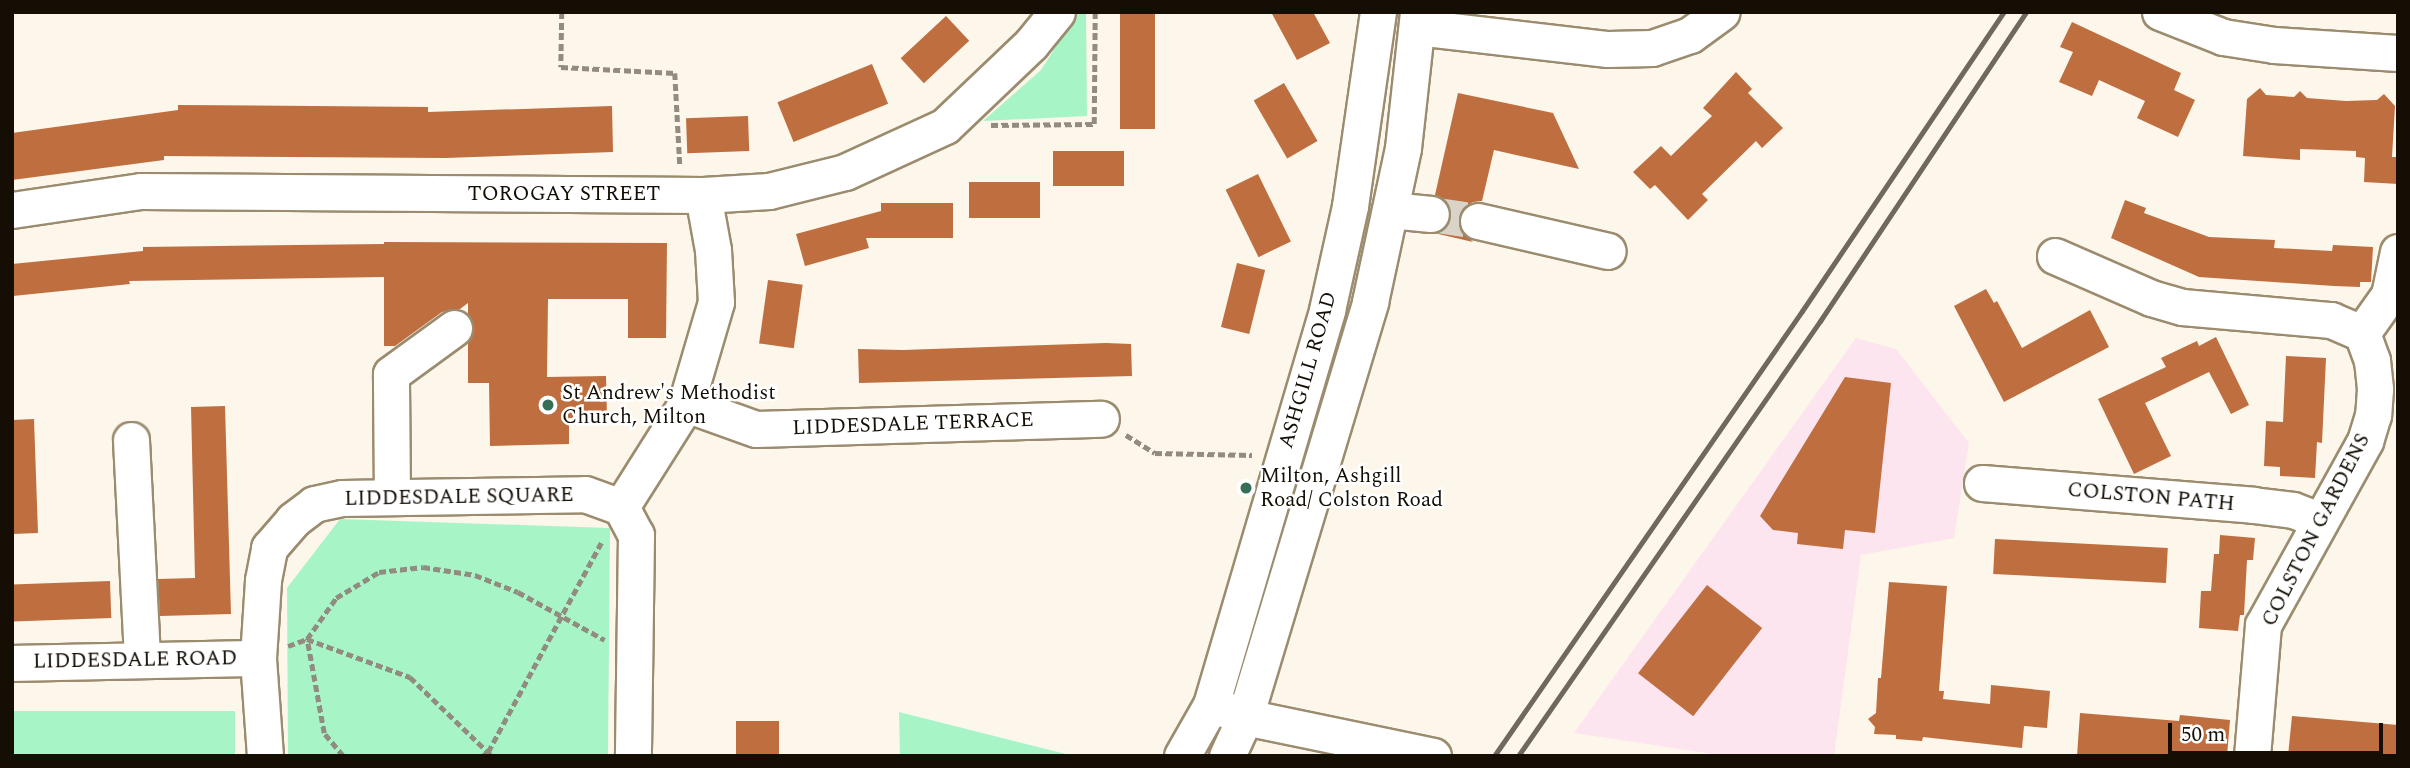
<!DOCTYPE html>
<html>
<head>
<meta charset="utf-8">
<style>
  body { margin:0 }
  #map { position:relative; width:2410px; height:768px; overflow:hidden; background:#fdf6ea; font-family:Spectral,serif }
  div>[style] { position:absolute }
  .commercial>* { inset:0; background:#fde5f0 }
  .green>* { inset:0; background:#a7f5c7; transform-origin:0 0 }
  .building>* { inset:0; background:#be6e3f; transform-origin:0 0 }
  .minor-tunnel>* { height:35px; margin-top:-17.5px; transform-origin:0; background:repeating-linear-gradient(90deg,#dad3c8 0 35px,transparent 0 53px) }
  .path>* { height:4.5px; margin-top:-2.25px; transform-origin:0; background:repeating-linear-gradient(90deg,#918b80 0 7px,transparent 0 10.5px) }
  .roads { filter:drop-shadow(2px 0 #9b8c6f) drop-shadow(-2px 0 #9b8c6f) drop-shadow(0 2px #9b8c6f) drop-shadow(0 -2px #9b8c6f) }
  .minor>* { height:35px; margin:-17.5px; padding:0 17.5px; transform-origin:17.5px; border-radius:17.5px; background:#fff }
  .rail>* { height:5px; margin:-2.5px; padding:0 2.5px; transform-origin:2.5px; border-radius:2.5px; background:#6e685e }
  .dots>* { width:19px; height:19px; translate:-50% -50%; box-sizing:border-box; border:4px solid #fff; border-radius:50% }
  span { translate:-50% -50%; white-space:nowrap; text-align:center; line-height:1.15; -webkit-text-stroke:5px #fff; paint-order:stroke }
  .street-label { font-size:21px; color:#140e05 }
  .poi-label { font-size:21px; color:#140e05 }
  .left { translate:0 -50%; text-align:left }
  .frame { position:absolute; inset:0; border:14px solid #140e05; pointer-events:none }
  .scale { position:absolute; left:2168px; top:723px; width:215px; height:32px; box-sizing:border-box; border:4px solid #140e05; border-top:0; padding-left:9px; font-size:21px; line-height:24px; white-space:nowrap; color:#140e05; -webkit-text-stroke:5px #fff; paint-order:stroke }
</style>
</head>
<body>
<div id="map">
  <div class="commercial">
    <i style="clip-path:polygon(1856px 338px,1896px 349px,1969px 443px,1954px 538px,1861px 555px,1834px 756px,1726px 756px,1574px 733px)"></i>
  </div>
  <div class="green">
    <i style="clip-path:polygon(1078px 12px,1086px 12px,1087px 116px,983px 121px,1041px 70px)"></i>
    <i style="clip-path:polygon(340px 519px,610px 528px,608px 756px,288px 756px,287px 588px)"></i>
    <i style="left:12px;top:711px;width:223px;height:45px"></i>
    <i style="clip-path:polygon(899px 712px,1074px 756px,900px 756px)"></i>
  </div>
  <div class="building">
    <i style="left:1120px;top:12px;width:35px;height:117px"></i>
    <i style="clip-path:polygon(1271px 12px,1313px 12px,1330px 43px,1297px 60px)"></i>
    <i style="left:946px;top:16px;width:34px;height:62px;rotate:47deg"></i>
    <i style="clip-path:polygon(2072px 22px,2181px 73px,2174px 90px,2195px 100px,2178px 137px,2137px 118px,2145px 101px,2099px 80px,2092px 96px,2059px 82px,2073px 52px,2060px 47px)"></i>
    <i style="left:872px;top:64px;width:43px;height:102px;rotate:68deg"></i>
    <i style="clip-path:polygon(1736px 72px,1752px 89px,1748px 93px,1783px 128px,1762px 148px,1756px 141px,1702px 194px,1708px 200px,1688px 220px,1655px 185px,1650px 189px,1633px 172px,1661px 146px,1671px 156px,1712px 116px,1703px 108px)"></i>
    <i style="left:1284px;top:83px;width:67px;height:35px;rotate:60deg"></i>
    <i style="clip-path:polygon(2260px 88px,2266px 95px,2294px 97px,2300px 91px,2307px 98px,2346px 101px,2377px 100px,2384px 94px,2395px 106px,2392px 157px,2398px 157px,2398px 184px,2364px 182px,2365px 158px,2356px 157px,2356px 151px,2300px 149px,2300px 160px,2243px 156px,2247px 99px)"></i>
    <i style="clip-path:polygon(1458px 93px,1553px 113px,1579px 169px,1494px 150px,1482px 201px,1473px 202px,1464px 207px,1458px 217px,1459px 228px,1473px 242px,1434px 233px,1447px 226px,1451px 217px,1449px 205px,1435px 195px)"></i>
    <i style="clip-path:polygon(178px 105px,428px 107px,428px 112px,612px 106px,613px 152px,445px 158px,164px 156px,164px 160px,12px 180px,12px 133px,178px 110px)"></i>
    <i style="left:748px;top:116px;width:35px;height:62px;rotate:88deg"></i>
    <i style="left:1053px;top:151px;width:71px;height:35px"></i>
    <i style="left:1258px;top:174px;width:75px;height:36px;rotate:64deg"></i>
    <i style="left:969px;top:182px;width:71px;height:36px"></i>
    <i style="clip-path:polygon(2125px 200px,2146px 208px,2144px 213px,2209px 237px,2275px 240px,2274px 248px,2332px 251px,2333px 245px,2373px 247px,2371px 282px,2360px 282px,2360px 287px,2334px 286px,2199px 277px,2111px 238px)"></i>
    <i style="clip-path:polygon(881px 203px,953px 203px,953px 238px,866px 238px,869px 248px,805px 266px,796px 234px,881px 211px)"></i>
    <i style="clip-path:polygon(384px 242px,667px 243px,666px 338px,628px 338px,628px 299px,548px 299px,547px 377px,606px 376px,607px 417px,569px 418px,569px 444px,490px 446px,489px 383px,468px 383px,468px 341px,474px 327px,468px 314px,468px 303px,460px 309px,442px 312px,395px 346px,384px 346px,384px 277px,129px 281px,130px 284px,13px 296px,12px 264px,143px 251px,143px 247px,384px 244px)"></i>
    <i style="left:1237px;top:263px;width:29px;height:66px;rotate:14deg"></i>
    <i style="left:768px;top:280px;width:35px;height:64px;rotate:8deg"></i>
    <i style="clip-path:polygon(1986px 289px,1994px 303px,1997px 301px,2022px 348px,2090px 310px,2109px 347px,2004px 402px,1954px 306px)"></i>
    <i style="clip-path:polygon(2216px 337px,2249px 405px,2231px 414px,2209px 372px,2145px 403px,2171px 456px,2134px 474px,2098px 399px,2166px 367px,2161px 358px,2197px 341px,2199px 346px)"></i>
    <i style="clip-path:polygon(1106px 343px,1131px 344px,1132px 376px,859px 383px,858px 349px,903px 350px)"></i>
    <i style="clip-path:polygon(2286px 356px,2326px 358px,2322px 443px,2317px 442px,2315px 478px,2280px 476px,2280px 467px,2264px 466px,2266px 421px,2283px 422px)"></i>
    <i style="clip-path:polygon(1845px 377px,1891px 383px,1875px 533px,1845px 530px,1843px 549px,1797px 544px,1798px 533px,1773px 530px,1760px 516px)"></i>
    <i style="clip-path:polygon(225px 406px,231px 614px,160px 616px,158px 579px,195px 578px,191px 407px)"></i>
    <i style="clip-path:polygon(34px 419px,38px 533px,12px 534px,12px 420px)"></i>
    <i style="clip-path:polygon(2220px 535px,2255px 538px,2253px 560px,2247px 560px,2244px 615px,2240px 615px,2238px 631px,2199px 628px,2201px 591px,2211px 591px,2214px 554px,2219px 554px)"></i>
    <i style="left:1995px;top:539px;width:173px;height:35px;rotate:3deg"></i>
    <i style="left:110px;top:581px;width:37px;height:98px;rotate:88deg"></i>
    <i style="clip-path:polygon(1889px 582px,1947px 586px,1939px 691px,1944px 691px,1943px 699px,1990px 704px,1991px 685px,2050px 691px,2047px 728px,2024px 726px,2022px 748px,1923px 737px,1922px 741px,1896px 739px,1896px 735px,1874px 734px,1875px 727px,1868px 719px,1876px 713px,1878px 678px,1881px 678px)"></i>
    <i style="left:1707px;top:585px;width:70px;height:112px;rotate:38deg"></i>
    <i style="clip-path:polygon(2080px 713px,2179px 721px,2180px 715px,2230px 720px,2227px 756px,2077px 756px)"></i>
    <i style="clip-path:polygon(2292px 716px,2398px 725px,2398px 756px,2288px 756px)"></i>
    <i style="left:736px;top:721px;width:43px;height:35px"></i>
  </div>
  <div class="minor-tunnel">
    <i style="left:1431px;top:214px;width:48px;rotate:8.5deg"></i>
  </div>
  <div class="path">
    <i style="left:562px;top:12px;width:55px;rotate:91deg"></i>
    <i style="left:561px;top:67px;width:114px;rotate:3deg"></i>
    <i style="left:675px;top:73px;width:93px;rotate:86.9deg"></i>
    <i style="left:991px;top:125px;width:103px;rotate:-0.6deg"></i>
    <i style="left:1094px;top:124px;width:112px;rotate:-89.5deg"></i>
    <i style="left:1126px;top:435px;width:34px;rotate:32deg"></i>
    <i style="left:1155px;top:453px;width:97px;rotate:1.2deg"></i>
    <i style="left:288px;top:646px;width:20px;rotate:-20deg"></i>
    <i style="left:307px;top:639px;width:110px;rotate:20.3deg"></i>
    <i style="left:410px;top:677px;width:114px;rotate:43.9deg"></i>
    <i style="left:343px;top:756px;width:30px;rotate:-130deg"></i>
    <i style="left:324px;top:733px;width:96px;rotate:-100.3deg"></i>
    <i style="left:307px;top:639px;width:50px;rotate:-54.7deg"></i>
    <i style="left:336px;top:598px;width:50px;rotate:-31.2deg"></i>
    <i style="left:379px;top:572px;width:44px;rotate:-6.5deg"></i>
    <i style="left:423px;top:567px;width:53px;rotate:8.7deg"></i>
    <i style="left:475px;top:575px;width:46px;rotate:21.6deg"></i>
    <i style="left:518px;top:592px;width:99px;rotate:28.9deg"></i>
    <i style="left:482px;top:756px;width:7px;rotate:-34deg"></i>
    <i style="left:488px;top:752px;width:240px;rotate:-61.6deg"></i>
  </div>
  <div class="roads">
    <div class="minor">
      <i style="left:2160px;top:12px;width:68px;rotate:21.6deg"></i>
      <i style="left:2223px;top:37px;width:52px;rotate:8.9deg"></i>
      <i style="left:2274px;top:45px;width:124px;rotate:3.7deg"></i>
      <i style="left:1417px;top:27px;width:192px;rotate:6.6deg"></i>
      <i style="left:1608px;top:49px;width:44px;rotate:-1.3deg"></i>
      <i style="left:1652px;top:48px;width:40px;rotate:-18.9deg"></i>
      <i style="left:1690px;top:35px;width:39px;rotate:-36deg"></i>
      <i style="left:12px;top:210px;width:130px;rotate:-8.4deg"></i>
      <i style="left:141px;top:191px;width:562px;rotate:0.41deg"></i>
      <i style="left:703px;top:195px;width:66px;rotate:-3.5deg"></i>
      <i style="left:769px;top:191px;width:78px;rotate:-14deg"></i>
      <i style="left:845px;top:172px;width:110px;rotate:-24.7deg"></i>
      <i style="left:945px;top:126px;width:119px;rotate:-43.6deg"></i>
      <i style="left:1031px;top:44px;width:41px;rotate:-50.9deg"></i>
      <i style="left:1390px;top:210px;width:41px;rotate:5.6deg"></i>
      <i style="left:1478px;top:221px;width:133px;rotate:13deg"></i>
      <i style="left:2055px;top:256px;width:105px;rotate:23.6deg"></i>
      <i style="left:2151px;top:298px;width:32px;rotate:16deg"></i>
      <i style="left:2182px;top:307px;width:150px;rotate:5deg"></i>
      <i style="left:2331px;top:320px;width:34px;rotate:23deg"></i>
      <i style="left:2362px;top:333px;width:29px;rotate:70deg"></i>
      <i style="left:2372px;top:360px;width:29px;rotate:84deg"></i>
      <i style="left:2375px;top:389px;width:26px;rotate:94deg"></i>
      <i style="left:2373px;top:415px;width:27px;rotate:107deg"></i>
      <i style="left:2365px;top:441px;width:210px;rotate:119deg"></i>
      <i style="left:2263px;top:625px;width:131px;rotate:94.8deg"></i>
      <i style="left:2362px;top:333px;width:47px;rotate:-54.6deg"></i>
      <i style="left:2389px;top:295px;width:44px;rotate:-78.2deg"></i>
      <i style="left:686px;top:404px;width:74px;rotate:19.7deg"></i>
      <i style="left:756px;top:429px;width:345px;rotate:-1.7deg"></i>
      <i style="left:131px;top:440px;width:220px;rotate:87.1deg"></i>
      <i style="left:1982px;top:483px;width:272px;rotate:4.6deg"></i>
      <i style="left:2253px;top:505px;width:40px;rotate:7.1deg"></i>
      <i style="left:2293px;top:510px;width:28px;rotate:21deg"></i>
      <i style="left:392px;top:497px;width:123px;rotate:-90.5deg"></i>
      <i style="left:391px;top:374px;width:78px;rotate:-36.1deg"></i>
      <i style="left:621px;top:507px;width:122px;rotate:-57.7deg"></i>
      <i style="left:686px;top:404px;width:106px;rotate:-73.6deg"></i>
      <i style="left:716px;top:302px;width:52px;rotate:-93.3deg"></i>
      <i style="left:713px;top:250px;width:56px;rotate:-100.3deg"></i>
      <i style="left:12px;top:663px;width:246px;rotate:-1.2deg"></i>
      <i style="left:1224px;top:709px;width:22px;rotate:21deg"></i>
      <i style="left:1245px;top:717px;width:192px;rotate:11.7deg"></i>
      <i style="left:265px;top:756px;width:98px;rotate:-94.1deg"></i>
      <i style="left:258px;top:658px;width:78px;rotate:-86.3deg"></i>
      <i style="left:263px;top:580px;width:33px;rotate:-79deg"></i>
      <i style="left:269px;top:548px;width:37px;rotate:-49deg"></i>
      <i style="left:293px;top:520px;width:26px;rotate:-37deg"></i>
      <i style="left:314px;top:504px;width:29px;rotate:-12deg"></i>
      <i style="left:342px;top:498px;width:243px;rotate:-0.9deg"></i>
      <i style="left:585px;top:494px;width:38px;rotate:20deg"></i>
      <i style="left:621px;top:507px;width:32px;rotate:62deg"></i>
      <i style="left:636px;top:535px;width:221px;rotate:90.8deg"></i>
      <i style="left:1182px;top:756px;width:59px;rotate:-60.4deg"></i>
      <i style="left:1211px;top:705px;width:412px;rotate:-73.6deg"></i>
      <i style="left:1327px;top:310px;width:107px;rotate:-77.5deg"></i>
      <i style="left:1350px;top:206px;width:196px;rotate:-81.8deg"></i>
      <i style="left:1227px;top:756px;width:43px;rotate:-65.2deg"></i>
      <i style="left:1245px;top:717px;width:433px;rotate:-73.2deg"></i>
      <i style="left:1370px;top:302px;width:157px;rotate:-77.9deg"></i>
      <i style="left:1403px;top:148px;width:137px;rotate:-83.7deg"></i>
    </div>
  </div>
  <div class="rail">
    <i style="left:1494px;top:756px;width:541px;rotate:-55.31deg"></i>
    <i style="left:1802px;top:311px;width:361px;rotate:-56deg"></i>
    <i style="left:1518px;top:756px;width:530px;rotate:-55.23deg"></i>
    <i style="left:1820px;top:321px;width:371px;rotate:-56.3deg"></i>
  </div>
  <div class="dots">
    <i style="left:548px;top:405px;background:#366f57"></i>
    <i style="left:1246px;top:488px;background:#366f57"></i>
  </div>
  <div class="street-label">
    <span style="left:564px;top:194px">TOROGAY STREET</span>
    <span style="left:1308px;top:370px;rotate:-74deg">ASHGILL ROAD</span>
    <span style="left:913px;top:424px;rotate:-2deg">LIDDESDALE TERRACE</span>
    <span style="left:459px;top:497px;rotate:-1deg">LIDDESDALE SQUARE</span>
    <span style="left:2151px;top:497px;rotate:5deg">COLSTON PATH</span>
    <span style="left:2316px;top:530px;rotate:-63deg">COLSTON GARDENS</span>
    <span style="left:135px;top:660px;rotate:-1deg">LIDDESDALE ROAD</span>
  </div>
  <div class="poi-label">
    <span class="left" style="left:562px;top:405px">St Andrew's Methodist<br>Church, Milton</span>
    <span class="left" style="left:1260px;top:488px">Milton, Ashgill<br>Road/ Colston Road</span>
  </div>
  <div class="frame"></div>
  <div class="scale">50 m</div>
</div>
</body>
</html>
